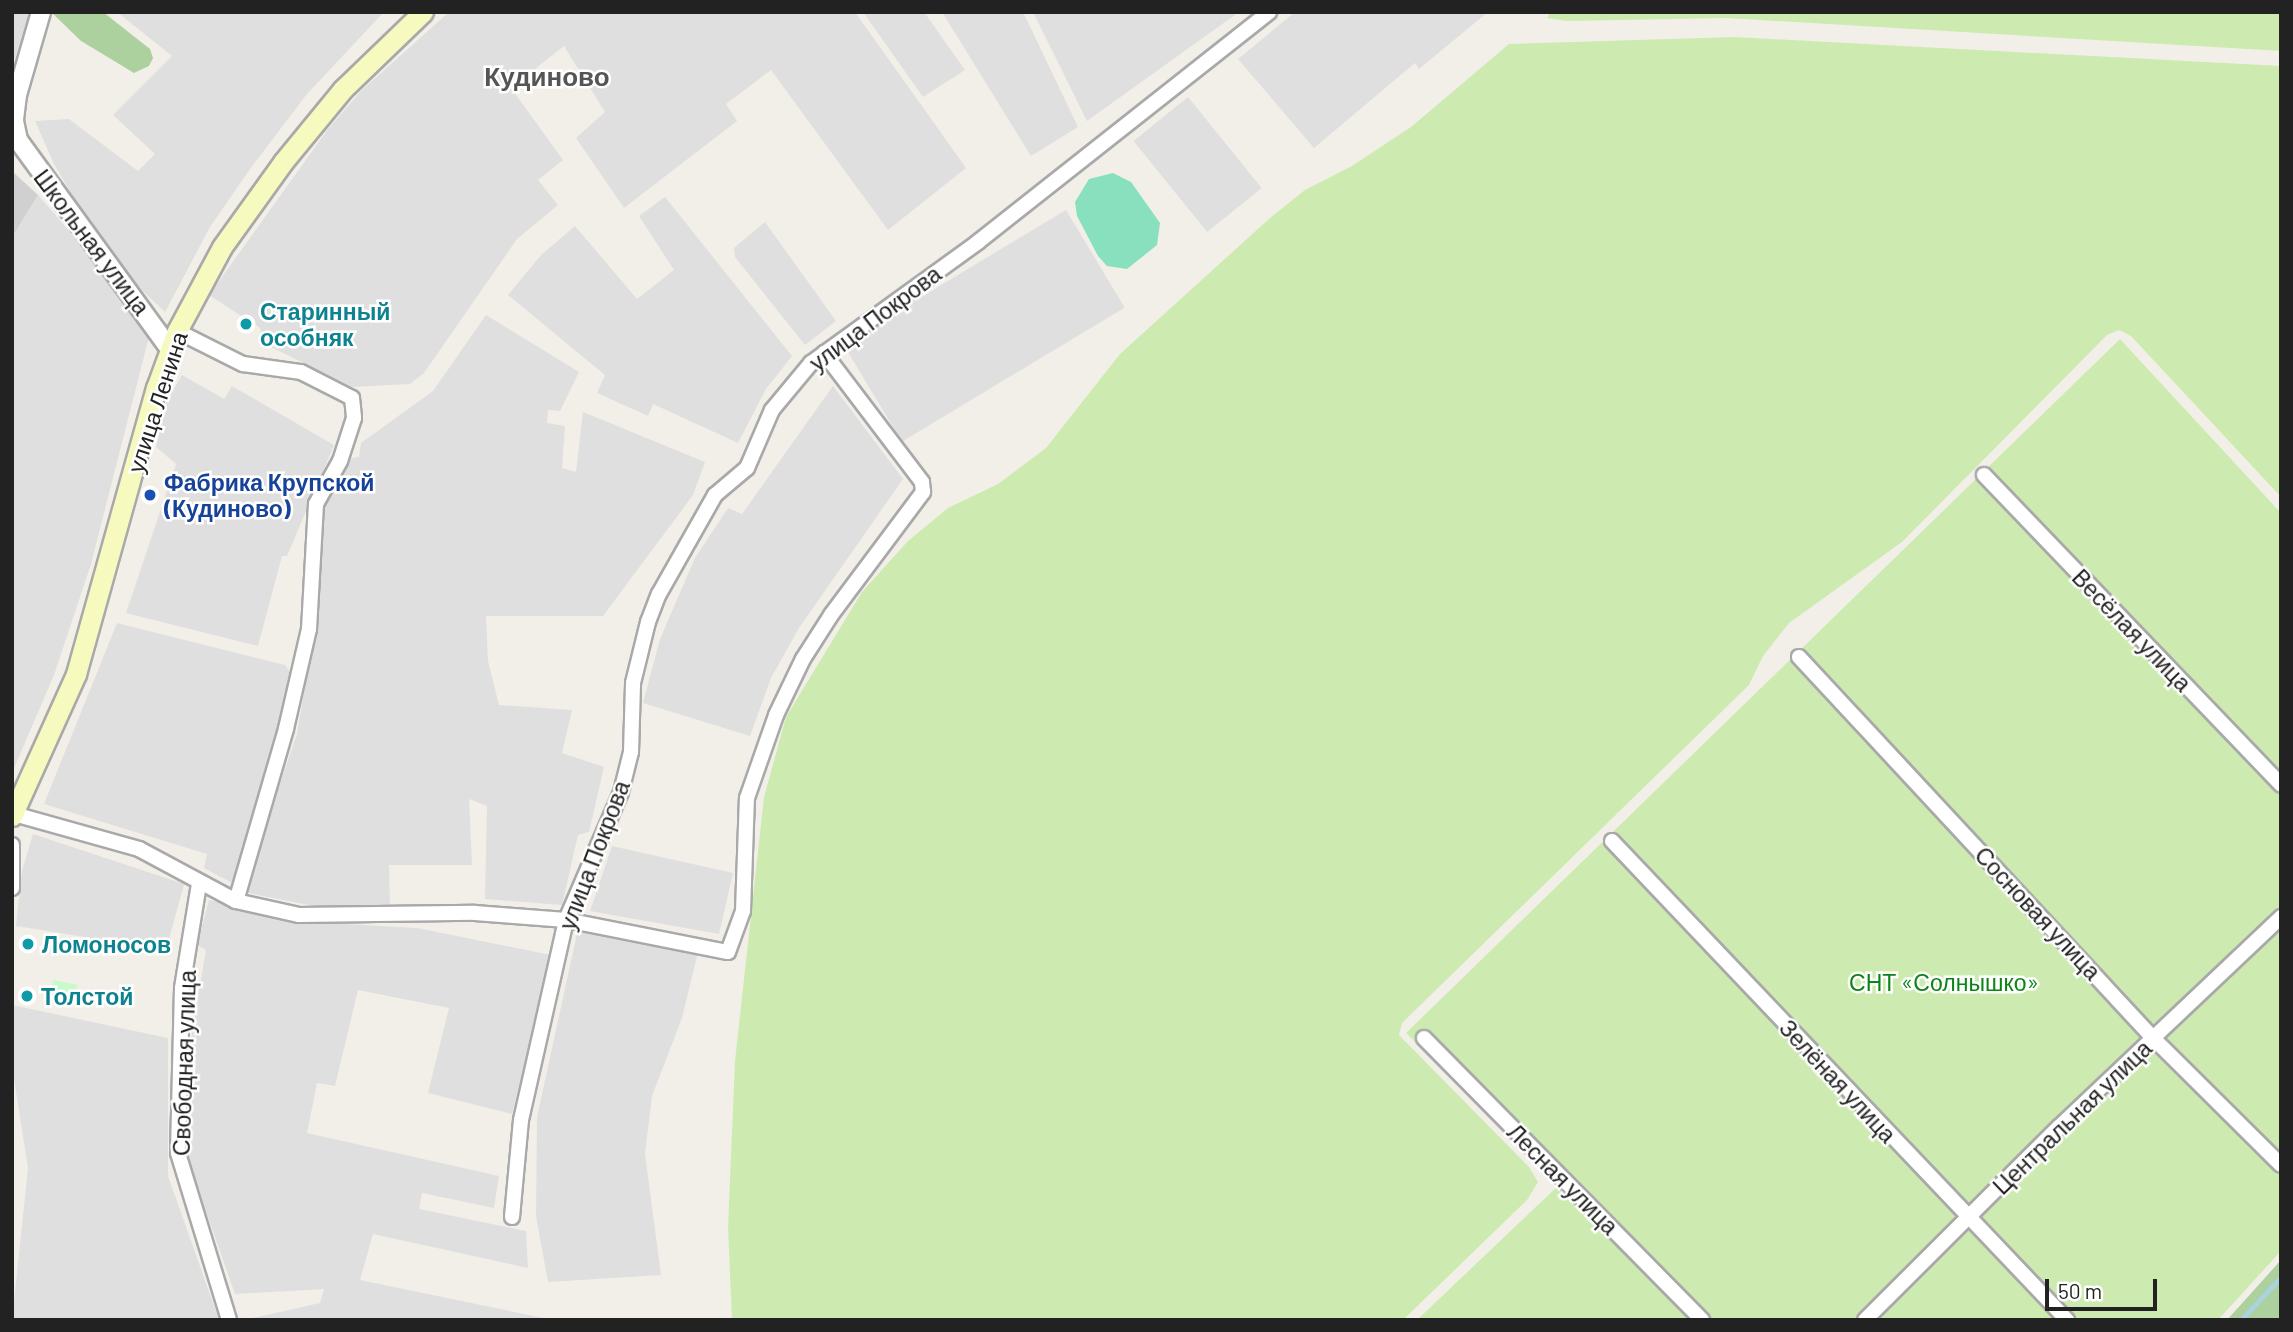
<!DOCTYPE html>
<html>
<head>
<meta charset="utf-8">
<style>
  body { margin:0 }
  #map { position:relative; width:2293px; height:1332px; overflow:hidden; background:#f2efe9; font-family:Barlow,sans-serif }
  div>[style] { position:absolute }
  .residential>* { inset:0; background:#e0dfdf; transform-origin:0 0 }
  .religious>* { inset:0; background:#d0d0d0 }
  .grass>* { inset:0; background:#cdebb0 }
  .forest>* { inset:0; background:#add19e }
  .park>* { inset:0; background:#c8facc; transform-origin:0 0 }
  .pitch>* { inset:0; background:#88e0be }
  .stream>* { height:4.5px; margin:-2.25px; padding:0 2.25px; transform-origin:2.25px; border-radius:2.25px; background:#aad3df }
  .roads { filter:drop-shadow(2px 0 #a9a9a9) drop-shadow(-2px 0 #a9a9a9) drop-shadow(0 2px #a9a9a9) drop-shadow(0 -2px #a9a9a9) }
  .minor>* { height:14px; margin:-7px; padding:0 7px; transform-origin:7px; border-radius:7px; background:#fff }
  .tertiary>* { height:18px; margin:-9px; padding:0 9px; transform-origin:9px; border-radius:9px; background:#fff }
  .secondary>* { height:19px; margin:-9.5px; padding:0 9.5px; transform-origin:9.5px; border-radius:9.5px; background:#f7fabf }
  .dots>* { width:19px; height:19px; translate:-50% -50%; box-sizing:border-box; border:4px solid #fff; border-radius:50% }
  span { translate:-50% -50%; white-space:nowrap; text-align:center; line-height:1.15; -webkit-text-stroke:5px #fff; paint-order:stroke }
  .street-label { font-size:23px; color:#222 }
  .culture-label { font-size:23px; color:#0d838f; font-weight:700 }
  .left { translate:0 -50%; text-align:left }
  .transit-label { font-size:23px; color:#164399; font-weight:700 }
  .park-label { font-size:23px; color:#0c8416 }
  .quarter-label { font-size:26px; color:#555; font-weight:700 }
  .frame { position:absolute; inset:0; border:14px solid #222; pointer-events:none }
  .scale { position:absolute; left:2045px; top:1279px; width:112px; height:32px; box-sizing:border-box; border:4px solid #222; border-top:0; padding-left:9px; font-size:21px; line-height:24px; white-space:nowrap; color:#222; -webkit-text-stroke:5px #fff; paint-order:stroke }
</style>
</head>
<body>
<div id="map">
  <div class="residential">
    <i style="clip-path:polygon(12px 12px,30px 12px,15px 59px,12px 58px)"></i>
    <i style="clip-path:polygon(117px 12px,384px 12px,307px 94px,250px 169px,210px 227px,165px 312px,126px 275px,87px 220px,54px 164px,35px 121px,69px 119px,138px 171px,155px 154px,113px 115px,172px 56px)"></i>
    <i style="clip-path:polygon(449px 12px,855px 12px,966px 168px,888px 230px,771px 70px,726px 104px,737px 121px,624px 208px,576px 138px,605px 112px,564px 46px,511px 88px,563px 160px,538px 180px,558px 205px,517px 239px,424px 373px,410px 384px,352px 387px,263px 343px,260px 328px,209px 295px,328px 129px,362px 90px)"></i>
    <i style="clip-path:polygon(863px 12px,924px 12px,965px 70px,923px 97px)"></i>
    <i style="clip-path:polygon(942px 12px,1023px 12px,1078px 127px,1031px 156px)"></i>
    <i style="clip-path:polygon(1033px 12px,1239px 12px,1087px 121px)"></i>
    <i style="clip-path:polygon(1295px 12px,1488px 12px,1419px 69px,1415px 63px,1314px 148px,1238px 59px)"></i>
    <i style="left:1188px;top:97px;width:117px;height:70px;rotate:51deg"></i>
    <i style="clip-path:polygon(38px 195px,111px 279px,150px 333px,91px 564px,54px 675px,12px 773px,12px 236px)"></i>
    <i style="clip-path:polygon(665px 197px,792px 356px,766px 389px,738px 443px,653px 404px,648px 416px,597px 393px,605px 375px,508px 295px,541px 255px,575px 226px,637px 299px,674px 270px,639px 216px)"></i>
    <i style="left:1066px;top:210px;width:114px;height:260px;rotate:59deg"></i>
    <i style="clip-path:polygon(765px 222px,836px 321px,805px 345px,735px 257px,734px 248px)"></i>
    <i style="clip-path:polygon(486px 315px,579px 372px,560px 411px,548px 410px,547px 423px,565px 426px,562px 468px,576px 472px,583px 412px,705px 462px,693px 495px,603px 616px,486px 616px,488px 661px,499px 705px,572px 710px,562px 753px,604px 767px,589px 832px,578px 835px,562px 905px,485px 899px,487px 806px,469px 799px,472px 865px,389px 865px,390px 905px,319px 907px,248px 893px,256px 853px,297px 734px,316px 622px,325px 502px,352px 458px,359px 457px,361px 443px,433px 391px)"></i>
    <i style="clip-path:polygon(182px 375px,224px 399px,232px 386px,334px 445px,287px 556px,282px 556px,258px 646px,126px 613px,176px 464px,156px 447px,167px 401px)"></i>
    <i style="clip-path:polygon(833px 386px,903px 479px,799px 628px,771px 678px,750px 736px,643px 703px,660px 639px,695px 558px,728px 508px,742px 514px)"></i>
    <i style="clip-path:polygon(117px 623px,285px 665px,293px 676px,232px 883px,204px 868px,207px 854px,44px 804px)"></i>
    <i style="clip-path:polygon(33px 834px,184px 884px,166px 950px,16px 926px,22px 871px)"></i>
    <i style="clip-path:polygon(612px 846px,733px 873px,719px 934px,590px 911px)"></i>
    <i style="clip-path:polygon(209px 900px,308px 922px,417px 928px,551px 955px,512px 1114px,428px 1093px,449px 1008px,358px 990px,335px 1086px,317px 1083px,307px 1133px,499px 1176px,494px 1208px,422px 1193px,419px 1209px,526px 1231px,528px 1268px,373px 1234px,360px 1280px,553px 1320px,244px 1320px,320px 1303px,324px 1289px,235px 1294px,187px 1157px,196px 1058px,188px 1056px,206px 950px,197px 945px)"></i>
    <i style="clip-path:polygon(578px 929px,698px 952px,682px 1018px,652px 1096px,645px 1154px,661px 1275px,548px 1282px,536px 1216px,537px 1117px)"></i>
    <i style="clip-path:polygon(12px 1005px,168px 1038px,168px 1176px,219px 1320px,12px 1320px,28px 1168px,12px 1066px)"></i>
  </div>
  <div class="religious">
    <i style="clip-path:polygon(12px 171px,38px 195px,12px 237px)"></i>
  </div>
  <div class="grass">
    <i style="clip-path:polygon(1550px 12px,2281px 12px,2281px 51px,1726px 18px,1567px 21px,1547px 18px)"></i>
    <i style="clip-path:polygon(1734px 37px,2281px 66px,2281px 497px,2131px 336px,2119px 330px,2107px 335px,1902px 542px,1789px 623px,1763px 656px,1749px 685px,1402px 1023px,1399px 1035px,1529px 1167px,1538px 1182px,1527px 1200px,1403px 1320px,732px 1320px,728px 1227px,735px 1061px,764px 797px,786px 717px,862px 592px,908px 541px,948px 508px,998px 484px,1046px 448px,1120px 354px,1270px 218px,1305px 190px,1352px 166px,1411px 127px,1509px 44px)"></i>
    <i style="clip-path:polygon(2120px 339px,2281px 513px,2281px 1251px,2218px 1320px,1417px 1320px,1559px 1185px,1406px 1033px)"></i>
  </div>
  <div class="forest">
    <i style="clip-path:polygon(51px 12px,103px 12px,150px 49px,153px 58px,149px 66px,134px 73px,81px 41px)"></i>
    <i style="clip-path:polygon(2281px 1260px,2281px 1320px,2227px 1320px)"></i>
  </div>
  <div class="park">
    <i style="left:53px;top:980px;width:25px;height:16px;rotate:11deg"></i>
  </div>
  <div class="pitch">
    <i style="clip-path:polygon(1113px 173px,1131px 182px,1160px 223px,1157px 245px,1127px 269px,1107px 266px,1098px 256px,1077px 216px,1075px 202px,1089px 179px)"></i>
  </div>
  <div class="stream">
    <i style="left:2241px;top:1320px;width:59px;rotate:-47.1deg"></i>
  </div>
  <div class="roads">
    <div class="minor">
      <i style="left:177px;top:331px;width:74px;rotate:26.6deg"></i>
      <i style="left:243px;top:364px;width:59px;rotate:7.9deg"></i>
      <i style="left:301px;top:372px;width:57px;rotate:27deg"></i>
      <i style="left:352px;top:398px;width:20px;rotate:84deg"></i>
      <i style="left:354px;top:418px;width:45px;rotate:108deg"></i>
      <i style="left:340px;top:461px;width:49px;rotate:119.2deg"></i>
      <i style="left:316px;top:504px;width:125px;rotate:93.2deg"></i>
      <i style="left:309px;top:629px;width:103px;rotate:103deg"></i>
      <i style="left:286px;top:729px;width:179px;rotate:106.2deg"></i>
      <i style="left:1984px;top:475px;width:429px;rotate:46.2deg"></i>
      <i style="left:1799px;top:657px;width:520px;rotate:47.1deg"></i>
      <i style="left:2153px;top:1038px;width:180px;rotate:44.8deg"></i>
      <i style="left:14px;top:814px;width:130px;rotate:15.6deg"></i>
      <i style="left:139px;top:849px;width:110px;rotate:28.2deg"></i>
      <i style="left:236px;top:901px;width:65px;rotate:12.5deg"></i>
      <i style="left:299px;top:915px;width:176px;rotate:-0.7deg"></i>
      <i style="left:475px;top:913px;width:91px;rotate:4.4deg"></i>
      <i style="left:566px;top:920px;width:165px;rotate:11.2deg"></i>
      <i style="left:728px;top:952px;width:44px;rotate:-69.9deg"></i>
      <i style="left:743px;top:911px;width:113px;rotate:-88deg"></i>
      <i style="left:747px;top:798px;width:88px;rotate:-70.7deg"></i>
      <i style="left:776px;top:715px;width:62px;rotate:-64.3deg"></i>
      <i style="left:803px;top:659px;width:52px;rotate:-57.5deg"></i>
      <i style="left:831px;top:615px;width:154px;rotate:-53.2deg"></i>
      <i style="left:923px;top:492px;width:10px;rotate:-96deg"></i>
      <i style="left:922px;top:482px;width:162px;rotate:-127.2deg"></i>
      <i style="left:1612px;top:841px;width:661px;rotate:46.47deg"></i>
      <i style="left:12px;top:845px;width:43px;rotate:90deg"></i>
      <i style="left:199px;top:884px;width:105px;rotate:99.3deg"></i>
      <i style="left:182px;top:988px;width:165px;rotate:91.4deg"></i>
      <i style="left:178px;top:1153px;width:175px;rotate:73deg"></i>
      <i style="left:1424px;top:1038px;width:396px;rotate:45.4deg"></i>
      <i style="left:512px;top:1217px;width:97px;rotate:-84.7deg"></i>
      <i style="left:521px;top:1120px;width:205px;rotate:-77.3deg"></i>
      <i style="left:566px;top:920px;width:139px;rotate:-66.7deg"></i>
      <i style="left:621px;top:792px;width:41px;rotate:-76deg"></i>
      <i style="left:631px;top:752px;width:69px;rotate:-88.3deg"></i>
      <i style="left:633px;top:683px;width:63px;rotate:-76.2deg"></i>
      <i style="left:648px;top:622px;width:30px;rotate:-69deg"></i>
      <i style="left:659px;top:594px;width:114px;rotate:-60.5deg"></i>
      <i style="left:715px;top:495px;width:42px;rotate:-40.2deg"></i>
      <i style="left:747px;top:468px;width:63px;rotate:-66.7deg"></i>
      <i style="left:772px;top:410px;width:61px;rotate:-50.3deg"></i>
      <i style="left:811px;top:363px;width:206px;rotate:-35.9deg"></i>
      <i style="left:978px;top:242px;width:371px;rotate:-38.3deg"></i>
      <i style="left:1865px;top:1320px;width:274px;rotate:-44.9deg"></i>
      <i style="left:2059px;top:1127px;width:306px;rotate:-43.4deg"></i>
    </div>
    <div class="tertiary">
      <i style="left:41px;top:12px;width:86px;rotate:106.1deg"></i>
      <i style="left:17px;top:95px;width:26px;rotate:97deg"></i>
      <i style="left:14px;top:121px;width:19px;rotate:78deg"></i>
      <i style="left:18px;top:140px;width:258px;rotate:54deg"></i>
    </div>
    <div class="secondary">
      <i style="left:12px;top:816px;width:156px;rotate:-65.7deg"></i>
      <i style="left:76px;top:674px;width:297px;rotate:-74.4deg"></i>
      <i style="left:156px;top:388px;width:61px;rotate:-69.8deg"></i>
      <i style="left:177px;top:331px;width:95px;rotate:-61.8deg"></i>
      <i style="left:222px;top:247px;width:105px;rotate:-54.3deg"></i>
      <i style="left:283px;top:162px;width:94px;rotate:-50.6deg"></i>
      <i style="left:343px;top:89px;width:111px;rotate:-43.9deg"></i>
    </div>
  </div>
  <div class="dots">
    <i style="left:246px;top:324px;background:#0f9aa8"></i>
    <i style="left:150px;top:495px;background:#1a4fb4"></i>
    <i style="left:28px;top:944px;background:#0f9aa8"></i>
    <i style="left:27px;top:996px;background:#0f9aa8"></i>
  </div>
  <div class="street-label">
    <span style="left:92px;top:242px;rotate:53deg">Школьная улица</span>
    <span style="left:875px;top:318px;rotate:-37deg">улица Покрова</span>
    <span style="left:157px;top:402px;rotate:-72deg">улица Ленина</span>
    <span style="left:2132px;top:630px;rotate:46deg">Весёлая улица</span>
    <span style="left:594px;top:855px;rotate:-69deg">улица Покрова</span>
    <span style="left:2038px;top:913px;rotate:47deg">Сосновая улица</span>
    <span style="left:184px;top:1063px;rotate:-88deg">Свободная улица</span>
    <span style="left:1838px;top:1081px;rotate:47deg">Зелёная улица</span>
    <span style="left:2072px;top:1117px;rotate:-44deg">Центральная улица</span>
    <span style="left:1563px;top:1179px;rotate:45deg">Лесная улица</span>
  </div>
  <div class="culture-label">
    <span class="left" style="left:260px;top:324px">Старинный<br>особняк</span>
    <span class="left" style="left:42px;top:944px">Ломоносов</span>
    <span class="left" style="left:41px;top:996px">Толстой</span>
  </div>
  <div class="transit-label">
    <span class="left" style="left:164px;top:495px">Фабрика Крупской<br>(Кудиново)</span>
  </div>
  <div class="park-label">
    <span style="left:1944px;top:982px">СНТ «Солнышко»</span>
  </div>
  <div class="quarter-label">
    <span style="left:547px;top:76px">Кудиново</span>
  </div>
  <div class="frame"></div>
  <div class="scale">50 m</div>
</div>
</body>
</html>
